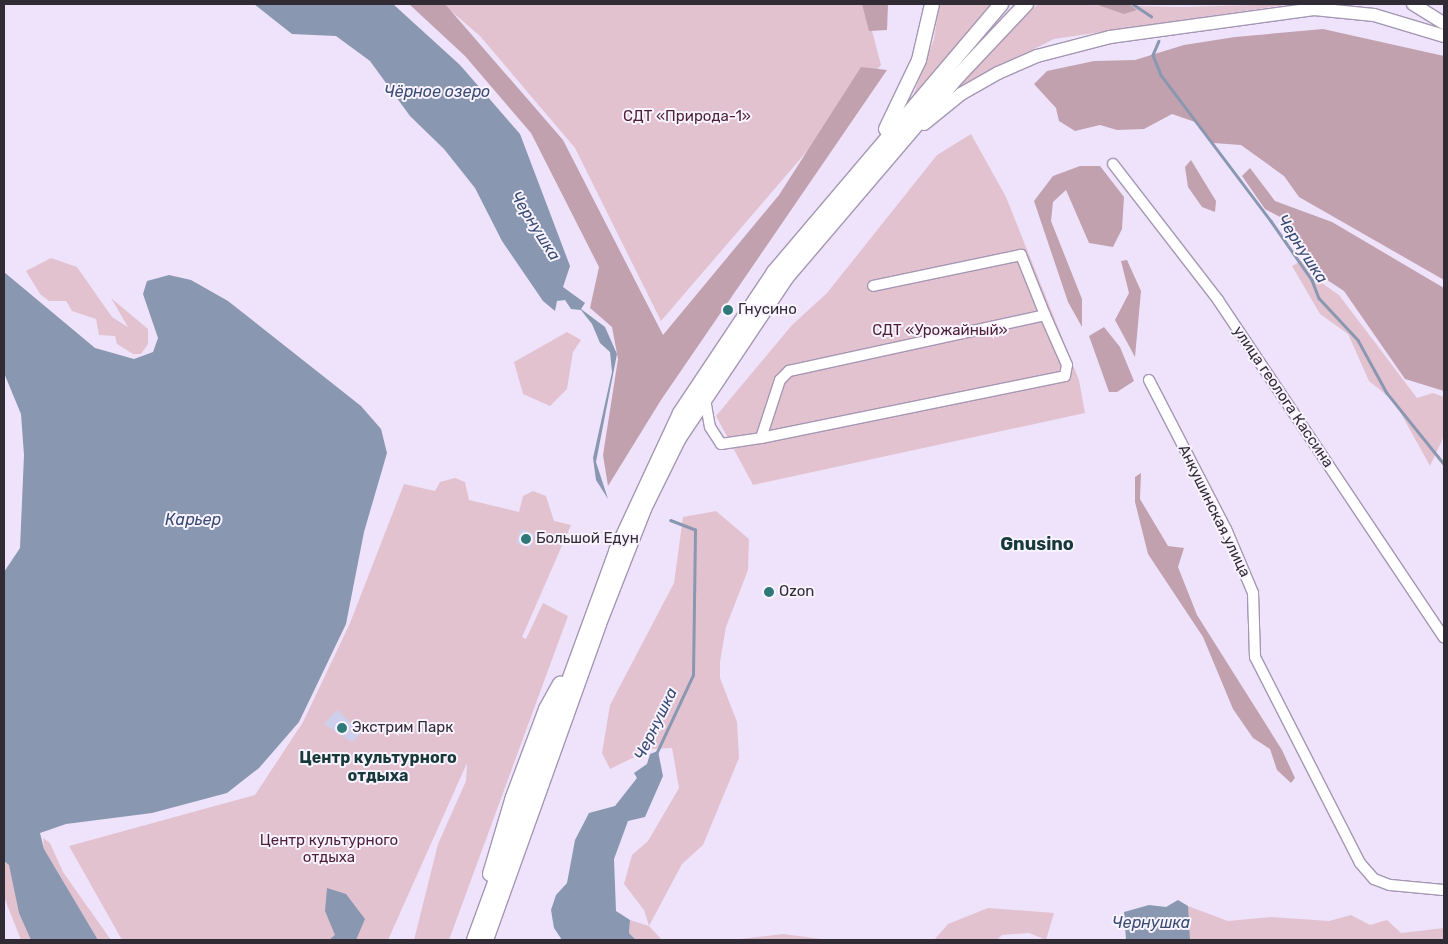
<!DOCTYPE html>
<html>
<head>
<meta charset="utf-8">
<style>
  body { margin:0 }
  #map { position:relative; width:1448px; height:944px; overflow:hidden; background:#eee3fb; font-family:Rubik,sans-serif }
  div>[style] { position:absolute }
  .green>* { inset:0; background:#e3c2d0 }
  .forest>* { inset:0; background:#c1a1ae }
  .water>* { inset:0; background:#8997b1 }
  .stream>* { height:2.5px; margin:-1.25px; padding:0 1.25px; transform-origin:1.25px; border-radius:1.25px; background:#8997b1 }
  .building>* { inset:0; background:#cecfed; transform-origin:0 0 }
  .roads { filter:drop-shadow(1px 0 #a597b3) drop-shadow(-1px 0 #a597b3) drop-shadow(0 1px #a597b3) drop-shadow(0 -1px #a597b3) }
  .minor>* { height:10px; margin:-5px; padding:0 5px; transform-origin:5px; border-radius:5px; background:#fff }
  .major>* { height:12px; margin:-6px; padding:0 6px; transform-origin:6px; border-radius:6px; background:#fff }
  .highway>* { height:14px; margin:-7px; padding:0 7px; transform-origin:7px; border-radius:7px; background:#fff }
  .dots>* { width:14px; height:14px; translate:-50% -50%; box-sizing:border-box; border:2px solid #f9f3ff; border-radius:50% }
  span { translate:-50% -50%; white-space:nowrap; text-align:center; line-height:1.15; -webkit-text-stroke:4px #f9f3ff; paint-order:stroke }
  .park-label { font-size:15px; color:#4b1f35 }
  .poi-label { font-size:15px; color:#312b36 }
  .left { translate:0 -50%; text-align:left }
  .street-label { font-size:15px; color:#312b36 }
  .water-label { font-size:16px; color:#374b73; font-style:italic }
  .neighbourhood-label { font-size:16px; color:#17393a; font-weight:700 }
  .quarter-label { font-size:18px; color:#17393a; font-weight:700 }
  .frame { position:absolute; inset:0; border:5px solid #312b36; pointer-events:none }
</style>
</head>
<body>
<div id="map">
  <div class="green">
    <i style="clip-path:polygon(443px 4px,865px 4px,881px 65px,661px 321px,575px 148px,480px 36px)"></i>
    <i style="clip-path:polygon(939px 4px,994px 4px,912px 99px,934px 39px)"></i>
    <i style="clip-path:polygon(1038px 4px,1181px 7px,1292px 4px,1054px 39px,950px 91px)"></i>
    <i style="clip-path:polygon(971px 134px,1006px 197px,1079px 380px,1085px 413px,753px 485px,716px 416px,792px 325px,827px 293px,937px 155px)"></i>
    <i style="clip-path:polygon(51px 258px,77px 267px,112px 317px,128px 327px,111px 298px,148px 329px,148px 344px,141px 354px,133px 354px,117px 344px,115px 336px,99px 335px,96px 319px,72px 311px,66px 301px,49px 301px,40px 294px,26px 271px)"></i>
    <i style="clip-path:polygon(1303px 260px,1316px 279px,1339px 295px,1417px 398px,1433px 393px,1444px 397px,1444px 436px,1430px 466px,1394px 401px,1369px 381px,1348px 334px,1320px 314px,1292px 266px)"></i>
    <i style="clip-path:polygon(567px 332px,581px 340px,573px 352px,567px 389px,550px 406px,523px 394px,514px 362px)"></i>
    <i style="clip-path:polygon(455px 478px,465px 482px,469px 500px,519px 512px,523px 496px,533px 491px,546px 496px,554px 521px,571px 525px,522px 637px,526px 639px,543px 603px,568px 616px,449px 940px,414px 940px,438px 844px,466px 781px,467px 763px,388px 940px,122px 940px,69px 846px,255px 795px,303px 722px,350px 623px,404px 484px,435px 491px,440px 482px)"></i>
    <i style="clip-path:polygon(716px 511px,749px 539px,748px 570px,726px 627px,720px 662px,720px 678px,737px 722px,739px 758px,703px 845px,682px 864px,649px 926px,662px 940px,636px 940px,629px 933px,630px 920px,649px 926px,644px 910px,624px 884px,632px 855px,648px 841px,679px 788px,672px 748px,651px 749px,610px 769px,602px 753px,610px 705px,674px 583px,683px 517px)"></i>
    <i style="clip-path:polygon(43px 838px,50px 843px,63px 872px,111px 940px,98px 940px,44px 849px)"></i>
    <i style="clip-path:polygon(4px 861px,9px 864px,31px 940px,21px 940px,4px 897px)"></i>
    <i style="clip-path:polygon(1188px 906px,1228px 921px,1271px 917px,1329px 921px,1351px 915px,1370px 925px,1387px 920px,1401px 933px,1444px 928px,1444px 940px,1190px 940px,1186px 935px)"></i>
    <i style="clip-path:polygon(988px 908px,1054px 913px,1046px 940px,1029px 933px,1002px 935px,997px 940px,934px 940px,948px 924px)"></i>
    <i style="clip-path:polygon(783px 934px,829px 940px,732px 940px)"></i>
  </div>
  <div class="forest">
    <i style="clip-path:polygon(409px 4px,445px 4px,563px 140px,663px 335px,779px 195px,861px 67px,887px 70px,661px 400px,608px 486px,603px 455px,618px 359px,612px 327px,590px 308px,599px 267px,531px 133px,465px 56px)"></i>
    <i style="clip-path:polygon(862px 4px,888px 4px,887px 30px,869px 31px)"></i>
    <i style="clip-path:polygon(1095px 4px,1129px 4px,1137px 10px,1124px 14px)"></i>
    <i style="clip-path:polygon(1323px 29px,1444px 56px,1444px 280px,1299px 197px,1284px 176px,1241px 145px,1213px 143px,1198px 123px,1172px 114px,1144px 129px,1117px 130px,1100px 125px,1075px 131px,1059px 121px,1056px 108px,1034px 84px,1047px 71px,1094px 61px,1135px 60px,1184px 45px,1235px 37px)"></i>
    <i style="clip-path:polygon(1191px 160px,1216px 201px,1215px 212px,1202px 207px,1188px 187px,1185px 167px)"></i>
    <i style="clip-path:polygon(1080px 166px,1100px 166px,1124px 197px,1122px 229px,1113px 247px,1089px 243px,1066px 190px,1053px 202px,1051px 221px,1082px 299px,1082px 327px,1068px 302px,1034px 201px,1053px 176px)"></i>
    <i style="clip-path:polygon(1250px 168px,1275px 201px,1332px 222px,1444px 288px,1444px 391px,1405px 379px,1344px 291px,1318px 274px,1284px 219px,1265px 209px,1242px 176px)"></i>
    <i style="clip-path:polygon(1127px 260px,1141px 291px,1135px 357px,1115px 320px,1129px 293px,1121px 261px)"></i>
    <i style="clip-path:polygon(1104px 327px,1120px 347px,1134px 381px,1117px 392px,1109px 392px,1089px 336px)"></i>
    <i style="clip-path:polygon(1141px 473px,1140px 499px,1168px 546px,1184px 548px,1178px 567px,1197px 615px,1282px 750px,1295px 778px,1291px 783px,1277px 770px,1270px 749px,1253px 738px,1233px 709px,1203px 637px,1148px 554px,1135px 502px,1135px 477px)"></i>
  </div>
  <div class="water">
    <i style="clip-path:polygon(254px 4px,393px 4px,460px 65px,520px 134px,570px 266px,563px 287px,585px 303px,581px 309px,605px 327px,617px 354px,596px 462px,608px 499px,596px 480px,593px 458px,612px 372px,610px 352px,600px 343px,592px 324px,581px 310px,571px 309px,565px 300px,557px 301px,555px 311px,543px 301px,502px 241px,475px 188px,444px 149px,410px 116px,370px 61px,336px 36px,292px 34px)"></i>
    <i style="clip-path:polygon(4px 272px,95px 348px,134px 359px,153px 352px,158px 338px,143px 294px,147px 281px,169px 275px,191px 280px,228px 301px,361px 406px,381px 429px,387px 453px,364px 532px,346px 624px,299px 722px,259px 768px,227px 793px,152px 813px,66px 824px,40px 833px,44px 849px,98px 940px,31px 940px,19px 913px,9px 865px,4px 861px,4px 572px,20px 548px,24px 455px,21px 414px,4px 373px)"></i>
    <i style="clip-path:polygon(658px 751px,663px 776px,645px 817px,628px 821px,614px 859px,616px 911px,630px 920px,629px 933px,636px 940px,562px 940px,554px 928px,551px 910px,556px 895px,567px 883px,575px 840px,589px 813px,615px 806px,637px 778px,634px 773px,647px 764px,650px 754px)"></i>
    <i style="clip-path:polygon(327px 888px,346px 894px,365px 919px,356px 940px,329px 940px,335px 935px,325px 911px)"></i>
    <i style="clip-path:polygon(1178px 900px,1188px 906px,1190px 940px,1126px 940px,1124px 912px,1149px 905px,1166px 907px)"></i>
  </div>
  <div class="stream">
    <i style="left:1133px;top:4px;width:22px;rotate:34deg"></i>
    <i style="left:1159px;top:41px;width:15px;rotate:113deg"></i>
    <i style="left:1153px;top:55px;width:22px;rotate:68deg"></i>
    <i style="left:1161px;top:75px;width:183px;rotate:53deg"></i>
    <i style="left:1271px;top:221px;width:72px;rotate:55.2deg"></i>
    <i style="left:1312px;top:280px;width:19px;rotate:69deg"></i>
    <i style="left:1319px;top:298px;width:57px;rotate:47.1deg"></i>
    <i style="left:1358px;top:340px;width:60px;rotate:61.3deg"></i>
    <i style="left:1387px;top:393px;width:91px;rotate:51.2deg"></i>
    <i style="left:656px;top:754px;width:87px;rotate:-64.9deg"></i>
    <i style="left:693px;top:675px;width:145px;rotate:-89.2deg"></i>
    <i style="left:695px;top:530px;width:26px;rotate:-159deg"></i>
  </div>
  <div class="building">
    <i style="left:521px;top:529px;width:15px;height:15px;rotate:20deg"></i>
    <i style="clip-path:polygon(337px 710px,361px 733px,352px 742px,324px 724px)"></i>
  </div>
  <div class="roads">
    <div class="minor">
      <i style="left:1113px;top:164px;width:172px;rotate:52.3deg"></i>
      <i style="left:1218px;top:300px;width:406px;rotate:56.2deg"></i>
      <i style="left:1149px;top:380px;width:168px;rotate:62.7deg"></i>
      <i style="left:1226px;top:529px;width:69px;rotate:67.1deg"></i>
      <i style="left:1253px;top:593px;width:64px;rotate:88.2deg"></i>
      <i style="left:1255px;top:657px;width:231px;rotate:63deg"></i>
      <i style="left:1360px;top:863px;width:21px;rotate:49deg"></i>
      <i style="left:1374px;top:879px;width:17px;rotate:21deg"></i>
      <i style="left:1390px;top:885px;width:54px;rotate:5.3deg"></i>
      <i style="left:705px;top:399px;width:28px;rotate:80deg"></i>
      <i style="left:710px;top:427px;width:20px;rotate:57deg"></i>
      <i style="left:721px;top:444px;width:40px;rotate:-8.5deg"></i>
      <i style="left:761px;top:438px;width:61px;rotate:-71.9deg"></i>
      <i style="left:780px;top:380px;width:13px;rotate:-45deg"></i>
      <i style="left:789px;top:371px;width:262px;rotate:-12.3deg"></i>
      <i style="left:1045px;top:315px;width:65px;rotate:-111.8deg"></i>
      <i style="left:1021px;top:255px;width:151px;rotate:168.2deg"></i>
      <i style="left:761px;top:438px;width:310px;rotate:-11.5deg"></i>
      <i style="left:1065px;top:376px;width:11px;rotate:-80deg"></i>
      <i style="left:1067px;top:365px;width:55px;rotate:-113.7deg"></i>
    </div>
    <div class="major">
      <i style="left:1413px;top:4px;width:36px;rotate:32deg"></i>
      <i style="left:924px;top:124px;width:48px;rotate:-39deg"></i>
      <i style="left:961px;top:94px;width:43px;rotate:-29.6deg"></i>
      <i style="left:998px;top:73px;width:43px;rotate:-23.6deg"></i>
      <i style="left:1037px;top:56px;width:75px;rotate:-14.6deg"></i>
      <i style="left:1110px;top:37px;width:206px;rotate:-7.8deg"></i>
      <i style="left:1314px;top:9px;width:60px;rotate:5.7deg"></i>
      <i style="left:1374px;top:15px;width:73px;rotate:16.7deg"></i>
    </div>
    <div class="highway">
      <i style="left:886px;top:129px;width:76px;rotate:-64.4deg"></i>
      <i style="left:919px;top:60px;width:57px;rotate:-76.9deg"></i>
      <i style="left:490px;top:874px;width:80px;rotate:-73.4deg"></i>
      <i style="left:513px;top:797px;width:94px;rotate:-69.4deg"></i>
      <i style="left:546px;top:709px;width:29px;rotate:-61deg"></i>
      <i style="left:474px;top:940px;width:414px;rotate:-69.9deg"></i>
      <i style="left:616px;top:551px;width:152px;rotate:-65.1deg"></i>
      <i style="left:680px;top:413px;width:169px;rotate:-56.3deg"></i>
      <i style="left:774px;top:272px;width:351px;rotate:-49.7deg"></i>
      <i style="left:486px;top:940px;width:336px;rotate:-70.3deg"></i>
      <i style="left:599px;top:624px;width:123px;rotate:-68.6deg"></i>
      <i style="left:644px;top:509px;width:79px;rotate:-63.8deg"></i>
      <i style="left:679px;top:438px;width:192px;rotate:-56.2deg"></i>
      <i style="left:786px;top:278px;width:267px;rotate:-49.6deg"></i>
      <i style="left:959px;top:75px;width:98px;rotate:-46.7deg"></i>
    </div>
  </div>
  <div class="dots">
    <i style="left:728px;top:310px;background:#2f797a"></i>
    <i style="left:526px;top:539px;background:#2f797a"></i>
    <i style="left:769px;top:592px;background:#2f797a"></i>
    <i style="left:342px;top:728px;background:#2f797a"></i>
  </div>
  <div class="park-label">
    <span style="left:687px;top:117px">СДТ «Природа-1»</span>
    <span style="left:940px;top:331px">СДТ «Урожайный»</span>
    <span style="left:329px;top:849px">Центр культурного<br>отдыха</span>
  </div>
  <div class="poi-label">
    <span class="left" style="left:738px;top:310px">Гнусино</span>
    <span class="left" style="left:536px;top:539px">Большой Едун</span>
    <span class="left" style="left:779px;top:592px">Ozon</span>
    <span class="left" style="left:352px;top:728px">Экстрим Парк</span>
  </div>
  <div class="street-label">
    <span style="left:1283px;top:397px;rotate:56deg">улица геолога Кассина</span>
    <span style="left:1214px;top:511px;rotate:64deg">Анкушинская улица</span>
  </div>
  <div class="water-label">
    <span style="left:437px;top:92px">Чёрное озеро</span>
    <span style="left:535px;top:226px;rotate:58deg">Чернушка</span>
    <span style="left:1302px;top:249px;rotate:57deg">Чернушка</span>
    <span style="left:193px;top:520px">Карьер</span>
    <span style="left:656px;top:724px;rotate:-64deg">Чернушка</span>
    <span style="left:1151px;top:923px">Чернушка</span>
  </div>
  <div class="neighbourhood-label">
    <span style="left:378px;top:767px">Центр культурного<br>отдыха</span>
  </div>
  <div class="quarter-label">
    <span style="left:1037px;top:544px">Gnusino</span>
  </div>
  <div class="frame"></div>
</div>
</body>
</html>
